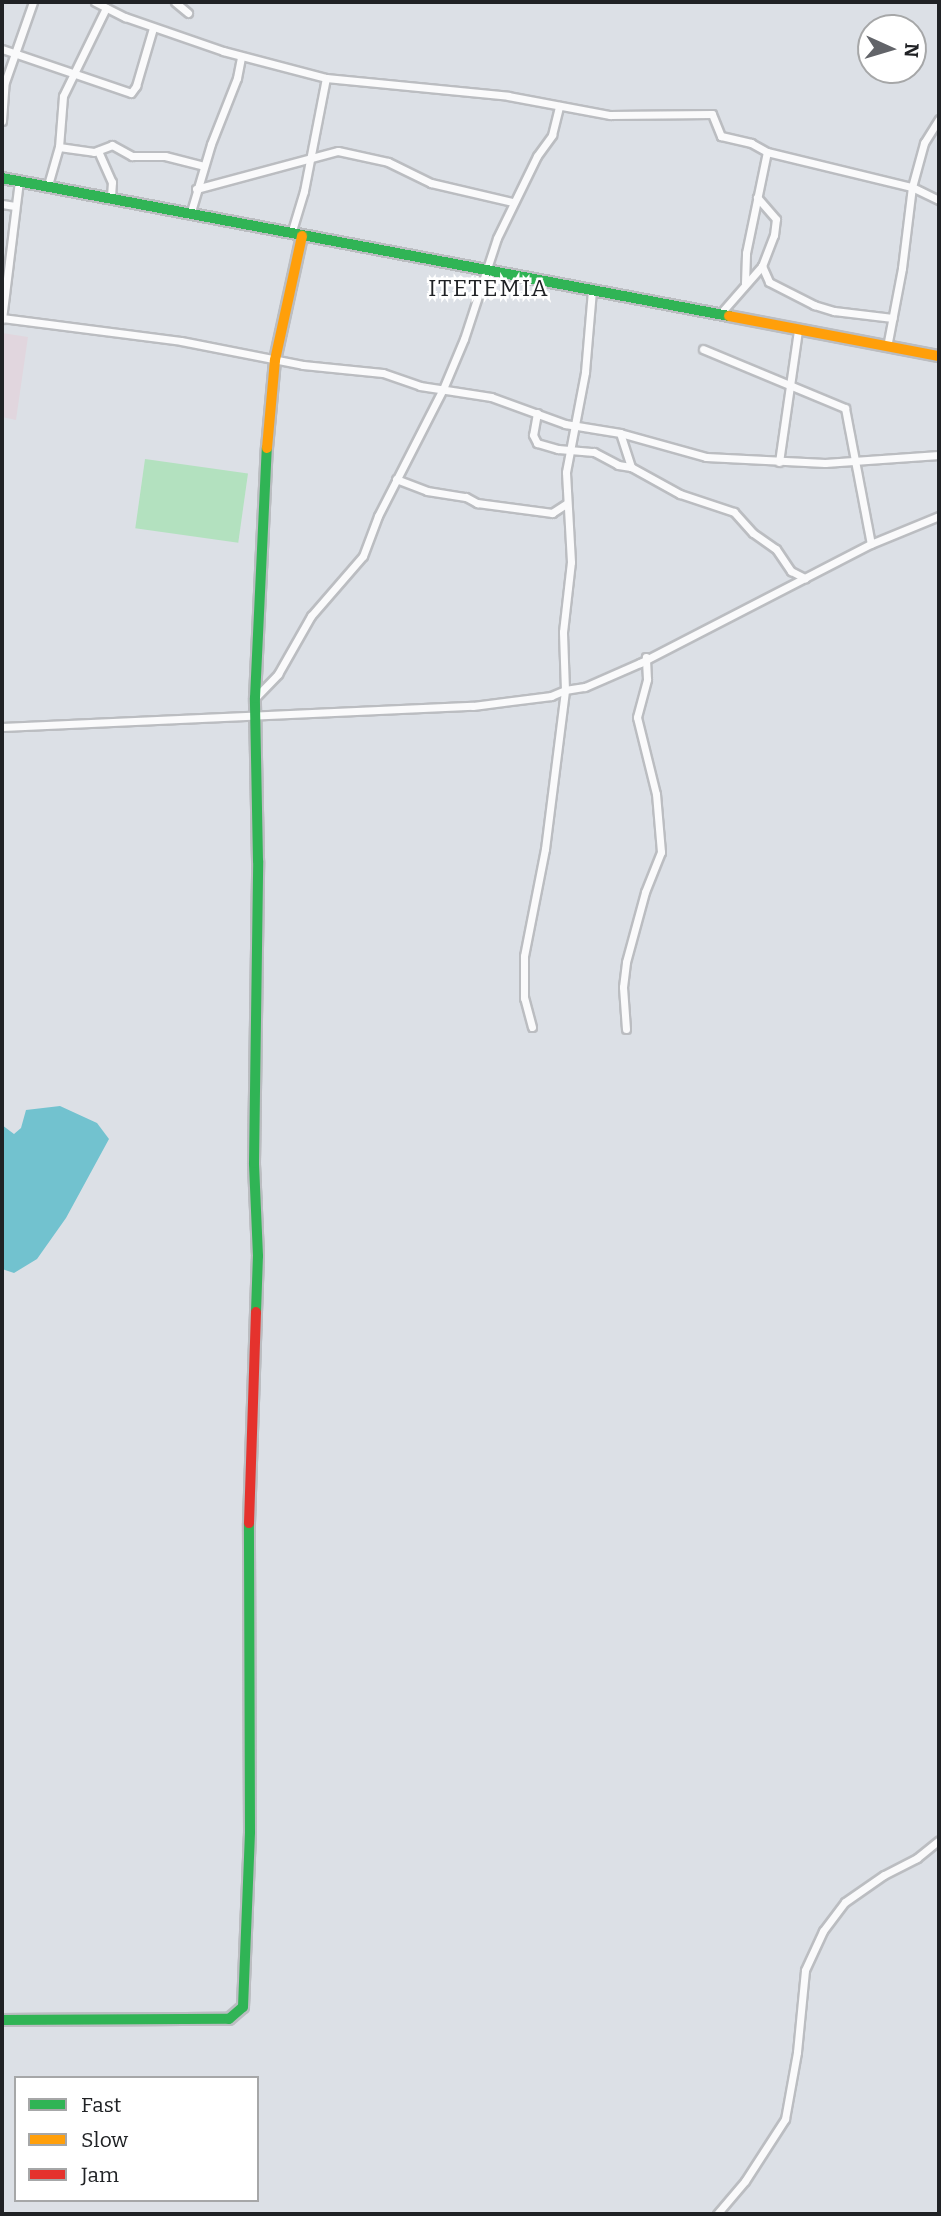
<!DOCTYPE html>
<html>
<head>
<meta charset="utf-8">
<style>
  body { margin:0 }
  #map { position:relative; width:941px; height:2216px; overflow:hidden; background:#dce0e6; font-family:Bitter,serif }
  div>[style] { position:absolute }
  .education>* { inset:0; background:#e1d6de }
  .green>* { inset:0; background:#b3e1bf; transform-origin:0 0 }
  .water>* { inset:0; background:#72c2cf }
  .roads { filter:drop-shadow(2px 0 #bbbdc1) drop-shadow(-2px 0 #bbbdc1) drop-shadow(0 2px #bbbdc1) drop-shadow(0 -2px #bbbdc1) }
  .street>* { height:7px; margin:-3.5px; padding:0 3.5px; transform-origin:3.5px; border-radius:3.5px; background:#fafafb }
  .fast>* { height:10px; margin:-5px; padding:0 5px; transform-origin:5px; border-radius:5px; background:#30b455 }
  .slow>* { height:10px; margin:-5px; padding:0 5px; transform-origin:5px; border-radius:5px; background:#ff9f0a }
  .jam>* { height:10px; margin:-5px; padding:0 5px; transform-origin:5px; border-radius:5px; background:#e5322d }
  span { translate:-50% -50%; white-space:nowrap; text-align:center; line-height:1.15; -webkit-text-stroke:5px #fff; paint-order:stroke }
  .quarter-label { font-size:23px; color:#202225; letter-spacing:2px }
  .frame { position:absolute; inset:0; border:4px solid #202225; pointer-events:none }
  .legend { position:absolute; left:14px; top:2076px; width:245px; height:126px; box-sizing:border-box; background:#fff; border:2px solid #a6a7a8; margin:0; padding:9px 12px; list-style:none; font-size:21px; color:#202225 }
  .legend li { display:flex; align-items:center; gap:14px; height:35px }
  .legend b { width:35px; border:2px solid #a6a7a8 }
  .north { position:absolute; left:857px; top:14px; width:70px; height:70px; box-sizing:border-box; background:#fff; border:2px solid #a6a7a8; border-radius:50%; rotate:94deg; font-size:19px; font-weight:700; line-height:28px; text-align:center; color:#202225 }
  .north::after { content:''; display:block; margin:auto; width:24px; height:32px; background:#626469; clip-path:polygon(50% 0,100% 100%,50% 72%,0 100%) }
</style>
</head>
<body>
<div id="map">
  <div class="education">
    <i style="clip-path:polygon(2px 333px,28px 337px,16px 420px,2px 417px)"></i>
  </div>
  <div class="green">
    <i style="left:145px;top:459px;width:104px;height:70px;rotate:8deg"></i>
  </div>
  <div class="water">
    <i style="clip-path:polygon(60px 1106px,97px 1123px,109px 1139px,66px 1218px,37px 1259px,14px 1273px,2px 1269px,2px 1125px,14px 1134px,21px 1128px,26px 1110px)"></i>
  </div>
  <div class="roads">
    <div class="street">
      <i style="left:95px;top:2px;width:34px;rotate:27deg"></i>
      <i style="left:125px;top:17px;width:104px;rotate:19.1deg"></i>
      <i style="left:223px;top:51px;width:106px;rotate:14.7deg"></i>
      <i style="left:326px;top:78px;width:183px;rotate:5.6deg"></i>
      <i style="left:508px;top:96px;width:104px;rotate:10.6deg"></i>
      <i style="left:610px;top:115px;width:102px;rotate:-0.6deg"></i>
      <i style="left:712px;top:114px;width:24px;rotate:68deg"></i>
      <i style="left:721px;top:136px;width:31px;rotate:13deg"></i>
      <i style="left:751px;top:143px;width:18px;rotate:29deg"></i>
      <i style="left:767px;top:152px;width:149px;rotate:13.6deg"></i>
      <i style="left:912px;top:187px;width:30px;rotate:26deg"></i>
      <i style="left:175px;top:2px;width:17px;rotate:40deg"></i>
      <i style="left:2px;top:49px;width:136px;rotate:18.8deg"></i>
      <i style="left:131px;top:93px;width:9px;rotate:-54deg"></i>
      <i style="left:136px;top:86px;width:60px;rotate:-73.7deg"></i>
      <i style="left:2px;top:121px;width:39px;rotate:-86deg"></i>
      <i style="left:5px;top:82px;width:85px;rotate:-70.7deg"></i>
      <i style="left:59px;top:147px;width:35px;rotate:8deg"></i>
      <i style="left:94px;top:152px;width:19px;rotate:-21deg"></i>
      <i style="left:112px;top:145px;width:23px;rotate:29deg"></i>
      <i style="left:132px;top:156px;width:33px"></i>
      <i style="left:165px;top:156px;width:40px;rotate:14.4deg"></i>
      <i style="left:98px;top:151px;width:34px;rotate:66deg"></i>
      <i style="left:112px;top:182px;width:16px;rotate:94deg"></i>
      <i style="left:48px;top:185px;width:40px;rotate:-74deg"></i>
      <i style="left:59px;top:147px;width:51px;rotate:-85.5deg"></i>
      <i style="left:63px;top:96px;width:98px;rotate:-64deg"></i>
      <i style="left:196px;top:189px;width:147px;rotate:-15deg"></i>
      <i style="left:338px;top:151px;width:51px;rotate:12.4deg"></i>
      <i style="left:388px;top:162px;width:48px;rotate:26deg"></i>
      <i style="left:431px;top:183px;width:83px;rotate:13.2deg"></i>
      <i style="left:2px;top:204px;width:13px;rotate:9deg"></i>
      <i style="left:190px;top:215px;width:74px;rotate:-73.5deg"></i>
      <i style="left:211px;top:144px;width:71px;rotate:-68.5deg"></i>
      <i style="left:237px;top:78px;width:21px;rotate:-79deg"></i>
      <i style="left:291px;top:234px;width:45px;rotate:-73.2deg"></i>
      <i style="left:304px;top:191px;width:115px;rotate:-79deg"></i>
      <i style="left:762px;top:266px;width:17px;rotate:66deg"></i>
      <i style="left:769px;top:282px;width:51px;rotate:27.1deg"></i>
      <i style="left:814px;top:305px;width:21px;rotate:17deg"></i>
      <i style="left:834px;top:311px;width:59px;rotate:6.8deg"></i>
      <i style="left:745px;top:283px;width:30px;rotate:-88deg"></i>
      <i style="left:746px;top:253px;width:103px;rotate:-78.3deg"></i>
      <i style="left:720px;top:314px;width:64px;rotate:-48.8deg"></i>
      <i style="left:762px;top:266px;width:33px;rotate:-69deg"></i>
      <i style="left:774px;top:235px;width:16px;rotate:-83deg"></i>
      <i style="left:776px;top:219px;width:29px;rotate:-131deg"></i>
      <i style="left:2px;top:318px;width:180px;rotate:7.3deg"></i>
      <i style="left:181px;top:341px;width:124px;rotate:11.1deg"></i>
      <i style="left:303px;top:365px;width:80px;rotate:5.7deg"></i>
      <i style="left:383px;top:373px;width:39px;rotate:19deg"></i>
      <i style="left:420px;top:386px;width:72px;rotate:8.8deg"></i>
      <i style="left:491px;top:397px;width:79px;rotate:20deg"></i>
      <i style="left:565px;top:424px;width:56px;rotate:9.3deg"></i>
      <i style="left:620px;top:433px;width:89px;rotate:15.6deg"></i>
      <i style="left:706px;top:457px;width:119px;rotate:2.9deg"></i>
      <i style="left:825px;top:463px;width:114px;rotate:-4deg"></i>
      <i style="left:2px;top:319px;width:140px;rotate:-83deg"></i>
      <i style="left:887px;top:347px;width:80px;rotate:-79.2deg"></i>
      <i style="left:902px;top:268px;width:82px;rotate:-83deg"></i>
      <i style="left:912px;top:187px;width:46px;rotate:-74.7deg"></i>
      <i style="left:924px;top:143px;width:28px;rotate:-58deg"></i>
      <i style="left:703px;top:349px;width:154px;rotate:22.6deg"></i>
      <i style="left:845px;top:408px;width:138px;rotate:79.2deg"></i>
      <i style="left:537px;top:413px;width:22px;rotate:100deg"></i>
      <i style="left:533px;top:435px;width:9px;rotate:63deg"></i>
      <i style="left:537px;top:443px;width:22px;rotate:16deg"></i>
      <i style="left:558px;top:449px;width:36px;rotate:5deg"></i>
      <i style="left:594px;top:452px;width:27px;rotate:28deg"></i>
      <i style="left:618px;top:465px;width:13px;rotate:9deg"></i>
      <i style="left:620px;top:433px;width:36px;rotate:72deg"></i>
      <i style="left:631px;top:467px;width:56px;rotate:28.9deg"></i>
      <i style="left:680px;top:494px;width:57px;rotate:18.4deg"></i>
      <i style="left:734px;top:512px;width:28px;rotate:48deg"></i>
      <i style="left:753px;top:533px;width:28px;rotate:35deg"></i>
      <i style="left:776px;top:549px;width:27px;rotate:56deg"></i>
      <i style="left:791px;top:571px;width:16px;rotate:27deg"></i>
      <i style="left:779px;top:462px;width:133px;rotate:-81.8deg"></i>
      <i style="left:396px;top:479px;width:33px;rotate:21deg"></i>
      <i style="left:427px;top:491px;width:39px;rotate:9deg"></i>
      <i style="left:466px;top:497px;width:13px;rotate:29deg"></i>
      <i style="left:477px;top:503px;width:76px;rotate:7.6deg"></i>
      <i style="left:552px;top:513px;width:17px;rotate:-33deg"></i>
      <i style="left:256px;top:697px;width:32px;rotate:-46deg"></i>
      <i style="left:278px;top:674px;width:67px;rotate:-60.4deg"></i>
      <i style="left:311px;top:616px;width:79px;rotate:-49.1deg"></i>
      <i style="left:363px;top:556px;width:43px;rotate:-69.4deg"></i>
      <i style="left:378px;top:516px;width:143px;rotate:-62.9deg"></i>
      <i style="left:443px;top:389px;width:54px;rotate:-67.2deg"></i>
      <i style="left:464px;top:339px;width:106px;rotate:-71.9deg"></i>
      <i style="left:497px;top:238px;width:91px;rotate:-64deg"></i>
      <i style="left:537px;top:156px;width:26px;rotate:-54deg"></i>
      <i style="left:552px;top:135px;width:30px;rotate:-76deg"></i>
      <i style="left:2px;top:727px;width:471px;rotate:-2.6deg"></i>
      <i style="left:473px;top:706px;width:79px;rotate:-7.3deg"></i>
      <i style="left:551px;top:696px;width:15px;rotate:-23deg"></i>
      <i style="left:565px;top:690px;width:20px;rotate:-9deg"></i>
      <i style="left:585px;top:687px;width:60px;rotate:-23.6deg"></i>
      <i style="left:640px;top:663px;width:260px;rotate:-27.3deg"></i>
      <i style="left:871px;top:544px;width:74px;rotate:-22.4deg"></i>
      <i style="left:532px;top:1027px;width:30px;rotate:-105deg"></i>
      <i style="left:524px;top:998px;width:42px;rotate:-90deg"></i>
      <i style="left:524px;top:956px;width:109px;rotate:-78.9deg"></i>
      <i style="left:545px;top:849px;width:160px;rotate:-82.8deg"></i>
      <i style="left:565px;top:690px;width:58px;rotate:-92deg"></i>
      <i style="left:563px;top:632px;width:70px;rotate:-83.5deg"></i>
      <i style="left:571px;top:562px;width:90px;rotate:-93.2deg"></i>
      <i style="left:566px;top:472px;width:102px;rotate:-79.2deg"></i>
      <i style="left:585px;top:372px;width:82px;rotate:-85.1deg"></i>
      <i style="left:626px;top:1029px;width:42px;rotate:-94.1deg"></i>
      <i style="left:623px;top:987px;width:25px;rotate:-83deg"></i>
      <i style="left:626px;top:962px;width:73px;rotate:-74.8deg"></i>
      <i style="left:645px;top:892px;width:43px;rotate:-68.2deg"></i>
      <i style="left:661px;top:852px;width:58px;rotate:-94.9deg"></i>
      <i style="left:656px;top:794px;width:79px;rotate:-103.9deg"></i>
      <i style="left:637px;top:717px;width:39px;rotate:-75deg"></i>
      <i style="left:647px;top:679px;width:22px;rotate:-93deg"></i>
      <i style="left:717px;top:2214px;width:43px;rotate:-49.7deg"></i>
      <i style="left:745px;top:2181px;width:74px;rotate:-57.2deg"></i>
      <i style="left:785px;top:2119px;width:68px;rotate:-79.8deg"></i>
      <i style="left:797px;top:2052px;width:82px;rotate:-84.4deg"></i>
      <i style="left:805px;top:1970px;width:43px;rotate:-65.2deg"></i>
      <i style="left:823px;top:1931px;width:36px;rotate:-53deg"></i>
      <i style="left:845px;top:1902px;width:47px;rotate:-34.7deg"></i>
      <i style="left:884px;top:1875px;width:37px;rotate:-27deg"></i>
      <i style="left:917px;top:1858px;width:28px;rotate:-39deg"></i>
    </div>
    <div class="fast">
      <i style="left:2px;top:178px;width:740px;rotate:10.75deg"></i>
      <i style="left:256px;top:1312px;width:56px;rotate:-88deg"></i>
      <i style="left:258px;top:1256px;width:93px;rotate:-92.5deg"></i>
      <i style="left:254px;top:1163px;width:302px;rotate:-89.2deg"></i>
      <i style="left:258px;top:861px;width:163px;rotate:-91.1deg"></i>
      <i style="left:255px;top:698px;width:250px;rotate:-87.3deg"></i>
      <i style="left:2px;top:2020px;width:227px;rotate:-0.3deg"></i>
      <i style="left:229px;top:2019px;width:18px;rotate:-41deg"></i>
      <i style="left:243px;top:2007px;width:175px;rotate:-87.7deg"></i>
      <i style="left:250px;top:1832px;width:309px;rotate:-90.2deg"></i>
    </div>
    <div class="slow">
      <i style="left:729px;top:316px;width:214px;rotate:10.8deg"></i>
      <i style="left:267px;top:448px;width:88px;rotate:-84.8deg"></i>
      <i style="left:275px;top:360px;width:127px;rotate:-77.7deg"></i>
    </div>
    <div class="jam">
      <i style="left:249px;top:1523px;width:211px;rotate:-88.1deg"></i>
    </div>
  </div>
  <div class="quarter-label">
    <span style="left:489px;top:288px">ITETEMIA</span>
  </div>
  <div class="frame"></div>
  <ul class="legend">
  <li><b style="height:9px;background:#30b455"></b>Fast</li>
  <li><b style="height:9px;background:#ff9f0a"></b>Slow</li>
  <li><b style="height:9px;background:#e5322d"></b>Jam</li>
  </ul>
  <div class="north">N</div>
</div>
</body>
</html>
